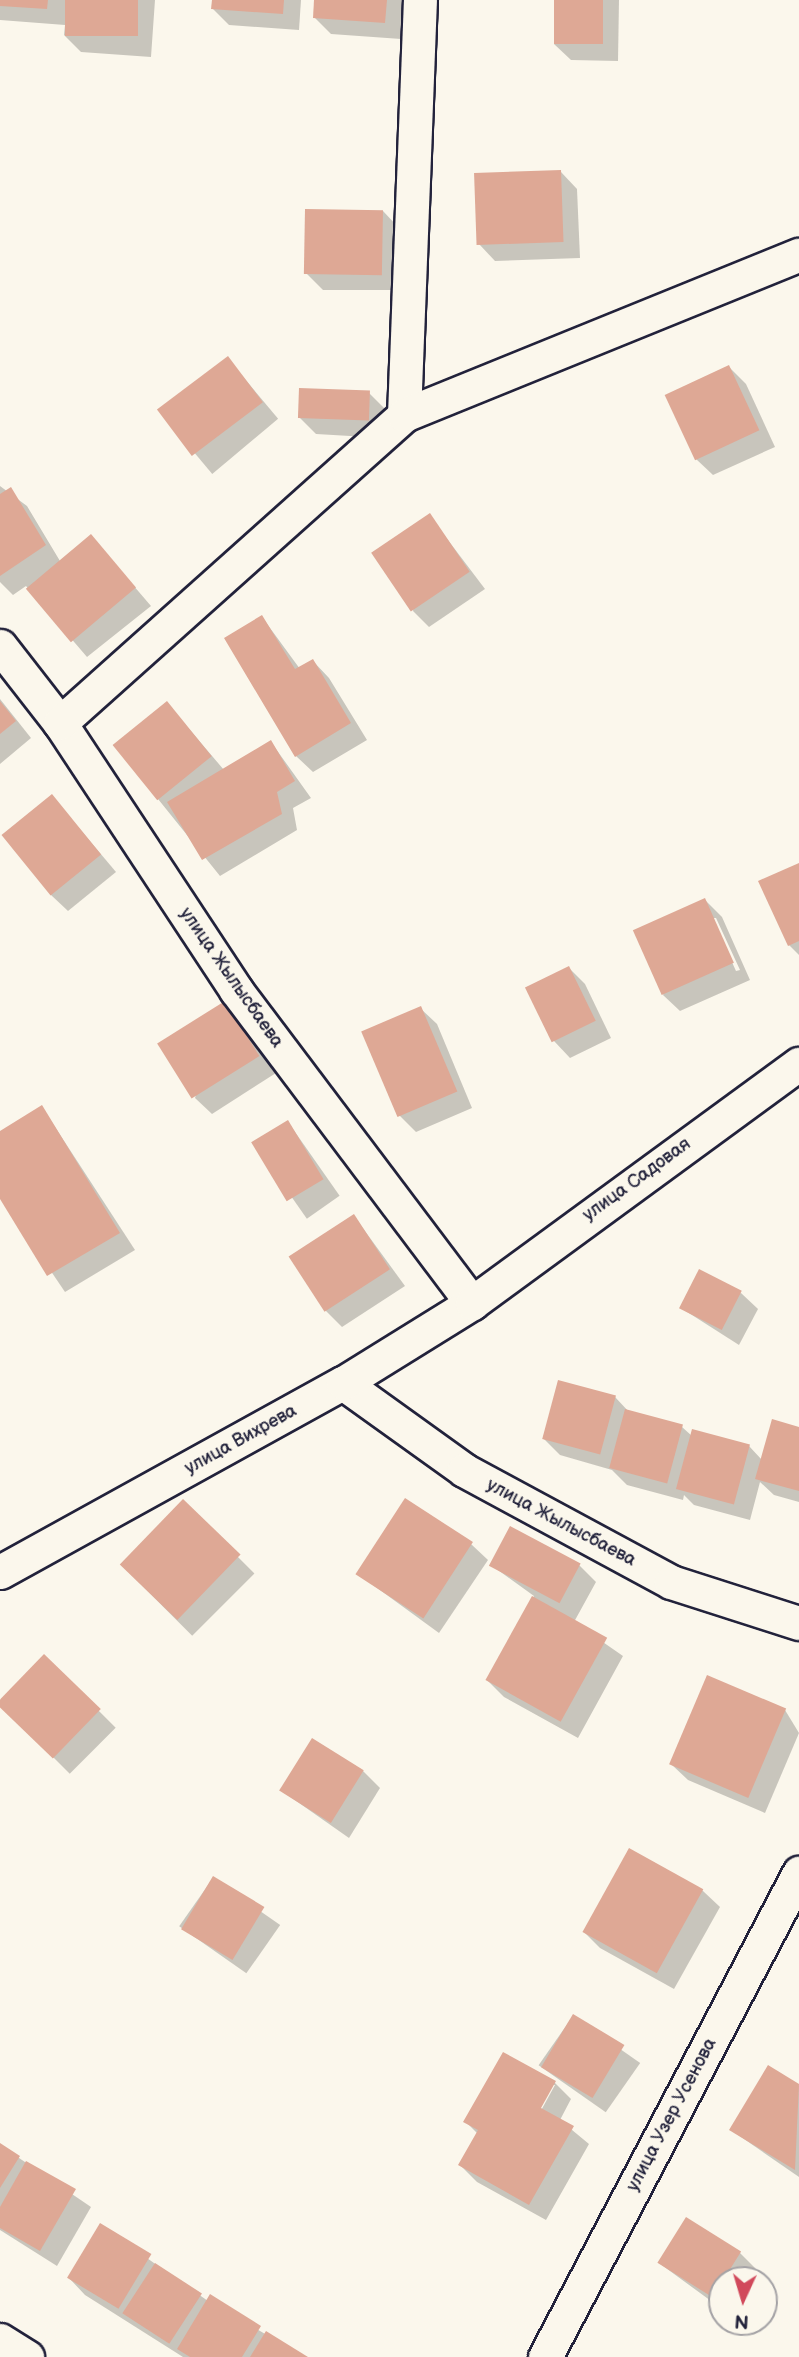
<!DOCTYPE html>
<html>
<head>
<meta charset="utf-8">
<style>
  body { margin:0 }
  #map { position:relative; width:799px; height:2357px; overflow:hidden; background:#fbf7ec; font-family:"Balsamiq Sans",sans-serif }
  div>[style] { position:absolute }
  .shadow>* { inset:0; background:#0003; transform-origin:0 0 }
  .building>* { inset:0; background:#dea895; transform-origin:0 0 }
  .roads { filter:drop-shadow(2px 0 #22223b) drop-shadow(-2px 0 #22223b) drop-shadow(0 2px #22223b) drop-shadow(0 -2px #22223b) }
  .minor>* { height:33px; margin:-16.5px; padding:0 16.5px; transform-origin:16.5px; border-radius:16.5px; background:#fbf7ec }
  span { translate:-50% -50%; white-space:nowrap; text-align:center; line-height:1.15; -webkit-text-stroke:6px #fbf7ec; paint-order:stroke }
  .street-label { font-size:18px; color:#22223b }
  .north { position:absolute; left:708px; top:2266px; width:70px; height:70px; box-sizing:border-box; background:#fbf7ec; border:2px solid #a4a2a5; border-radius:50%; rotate:184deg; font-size:19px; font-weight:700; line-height:28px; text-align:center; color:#22223b }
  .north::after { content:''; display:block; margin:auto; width:24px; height:32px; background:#d1495b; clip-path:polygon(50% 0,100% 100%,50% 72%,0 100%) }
</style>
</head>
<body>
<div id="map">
  <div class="shadow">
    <i style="clip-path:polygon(0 0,155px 0,151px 57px,81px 52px,64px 35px,65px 25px,0 20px)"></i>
    <i style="clip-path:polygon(213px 0,301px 0,299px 30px,229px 25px,213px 9px)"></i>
    <i style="clip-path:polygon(316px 0,404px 0,401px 39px,331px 34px,315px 18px)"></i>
    <i style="clip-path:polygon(555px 0,619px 0,618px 61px,571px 60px,554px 44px)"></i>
    <i style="clip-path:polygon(561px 172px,577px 189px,580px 258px,495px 261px,479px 244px)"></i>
    <i style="clip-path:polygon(383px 211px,399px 228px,399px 290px,323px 290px,306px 273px)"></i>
    <i style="left:228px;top:359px;width:78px;height:86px;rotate:50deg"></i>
    <i style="clip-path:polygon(729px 367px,746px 384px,775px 447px,713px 475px,696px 459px)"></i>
    <i style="clip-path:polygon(369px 393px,386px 410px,384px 438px,316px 434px,300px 418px)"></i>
    <i style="clip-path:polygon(0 486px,27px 506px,60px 561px,91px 536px,151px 606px,87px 657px,26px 586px,13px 595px,0 582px)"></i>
    <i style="clip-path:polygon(429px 515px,485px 589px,429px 627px,413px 611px)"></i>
    <i style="clip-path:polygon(262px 617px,300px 669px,313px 661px,329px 678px,367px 740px,313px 772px,296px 756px)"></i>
    <i style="clip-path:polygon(0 699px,31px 738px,0 764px)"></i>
    <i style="clip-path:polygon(167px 703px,224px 770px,271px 742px,311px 798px,293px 808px,297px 830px,220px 876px,158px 799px)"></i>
    <i style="clip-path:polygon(52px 796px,116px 872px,68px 911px,51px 895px)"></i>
    <i style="clip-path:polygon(799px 864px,799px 955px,789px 945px)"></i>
    <i style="clip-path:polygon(evenodd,705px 900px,722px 917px,750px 980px,680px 1011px,663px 995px,705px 900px,712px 918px,716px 918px,740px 970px,736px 971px,712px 918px)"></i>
    <i style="clip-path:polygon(569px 968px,585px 984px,611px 1038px,570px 1058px,554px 1041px,528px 988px)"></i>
    <i style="clip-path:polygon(224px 1003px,276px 1073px,212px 1114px,195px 1098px)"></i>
    <i style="clip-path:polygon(420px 1008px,437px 1024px,472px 1108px,416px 1132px,399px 1115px)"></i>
    <i style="clip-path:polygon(42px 1107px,135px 1250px,65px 1292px,0 1196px,0 1133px)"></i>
    <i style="left:288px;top:1122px;width:90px;height:40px;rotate:55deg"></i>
    <i style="clip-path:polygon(354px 1216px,405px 1286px,342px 1327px,325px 1310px)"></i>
    <i style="clip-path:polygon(741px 1293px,758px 1309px,739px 1345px,681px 1308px)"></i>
    <i style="clip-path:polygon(615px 1397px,630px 1413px,682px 1427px,692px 1436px,749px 1446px,762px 1460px,799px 1429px,799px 1502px,774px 1495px,760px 1482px,750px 1520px,694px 1505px,684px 1495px,683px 1500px,627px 1485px,612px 1470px,560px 1455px,543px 1438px)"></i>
    <i style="left:183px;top:1502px;width:101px;height:88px;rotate:45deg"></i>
    <i style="clip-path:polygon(471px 1544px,488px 1560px,439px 1633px,358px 1574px)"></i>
    <i style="clip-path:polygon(491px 1565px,579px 1565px,596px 1582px,574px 1622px,623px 1656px,578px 1738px,504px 1697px,487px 1680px,534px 1596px)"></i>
    <i style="left:45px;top:1657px;width:100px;height:65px;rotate:45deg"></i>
    <i style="clip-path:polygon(785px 1710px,799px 1733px,765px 1813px,688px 1780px,671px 1764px)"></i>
    <i style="clip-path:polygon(363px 1771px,380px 1788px,349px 1838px,282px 1791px)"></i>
    <i style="clip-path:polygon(629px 1850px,703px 1891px,720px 1907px,674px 1989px,600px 1948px,584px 1932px)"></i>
    <i style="left:213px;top:1878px;width:82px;height:59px;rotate:35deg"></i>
    <i style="left:573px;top:2016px;width:82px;height:60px;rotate:35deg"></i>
    <i style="clip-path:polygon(768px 2067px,799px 2086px,799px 2177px,731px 2130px)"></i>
    <i style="clip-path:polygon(evenodd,554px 2082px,571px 2099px,560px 2120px,589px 2144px,546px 2220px,477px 2182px,460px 2165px,478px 2134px,465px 2121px,554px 2082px,551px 2085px,555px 2085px,538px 2116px,535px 2114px,551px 2085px)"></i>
    <i style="clip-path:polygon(0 2145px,91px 2207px,57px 2266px,0 2230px)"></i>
    <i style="clip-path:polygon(100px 2225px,208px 2301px,305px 2357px,183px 2357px,85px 2295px,69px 2278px)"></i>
    <i style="clip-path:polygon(740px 2253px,756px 2269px,750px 2280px,722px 2280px,722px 2309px,659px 2263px)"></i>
  </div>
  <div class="building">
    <i style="clip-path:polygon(0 0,48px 0,47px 9px,0 6px)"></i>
    <i style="left:65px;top:0;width:73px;height:36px"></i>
    <i style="clip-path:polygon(212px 0,284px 0,283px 14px,211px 9px)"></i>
    <i style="clip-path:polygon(314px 0,387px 0,385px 23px,313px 18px)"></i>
    <i style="left:554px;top:0;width:49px;height:44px"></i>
    <i style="left:561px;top:170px;width:72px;height:87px;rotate:88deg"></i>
    <i style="left:305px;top:209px;width:78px;height:65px;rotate:1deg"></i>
    <i style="left:228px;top:356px;width:58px;height:89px;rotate:53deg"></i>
    <i style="left:729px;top:365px;width:72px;height:71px;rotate:65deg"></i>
    <i style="left:299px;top:388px;width:71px;height:30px;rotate:2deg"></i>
    <i style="clip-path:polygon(11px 487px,46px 545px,0 576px,0 494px)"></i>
    <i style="left:430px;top:513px;width:71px;height:71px;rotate:56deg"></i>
    <i style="left:91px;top:534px;width:70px;height:85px;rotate:50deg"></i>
    <i style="clip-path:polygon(262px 615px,295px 669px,313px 659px,351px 723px,295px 757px,224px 638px)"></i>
    <i style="clip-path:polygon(0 701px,16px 721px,0 734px)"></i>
    <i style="left:167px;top:701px;width:71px;height:70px;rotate:51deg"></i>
    <i style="clip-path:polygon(271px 740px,295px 781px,277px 792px,282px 814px,202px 860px,167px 802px)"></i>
    <i style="left:52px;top:794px;width:78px;height:65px;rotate:51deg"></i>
    <i style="clip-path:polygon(799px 863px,799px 941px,788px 946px,758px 881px)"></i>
    <i style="left:705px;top:898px;width:71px;height:79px;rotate:66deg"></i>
    <i style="left:569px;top:966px;width:61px;height:49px;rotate:64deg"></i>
    <i style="left:225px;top:1001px;width:65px;height:80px;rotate:58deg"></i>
    <i style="left:421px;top:1006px;width:93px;height:65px;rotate:67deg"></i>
    <i style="clip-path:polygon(42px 1105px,120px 1233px,47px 1276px,0 1199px,0 1131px)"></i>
    <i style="left:288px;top:1120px;width:69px;height:43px;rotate:59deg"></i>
    <i style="left:354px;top:1214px;width:66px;height:78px;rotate:57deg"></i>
    <i style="left:699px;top:1269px;width:48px;height:44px;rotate:27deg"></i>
    <i style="left:558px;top:1380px;width:60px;height:61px;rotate:15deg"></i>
    <i style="left:625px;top:1409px;width:60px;height:61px;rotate:15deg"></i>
    <i style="clip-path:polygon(772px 1419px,799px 1427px,799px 1491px,755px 1479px)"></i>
    <i style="left:692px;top:1429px;width:60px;height:62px;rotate:15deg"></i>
    <i style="left:405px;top:1498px;width:81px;height:91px;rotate:33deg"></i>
    <i style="left:183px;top:1499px;width:80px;height:91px;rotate:44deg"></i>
    <i style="left:510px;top:1526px;width:80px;height:45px;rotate:28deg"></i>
    <i style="left:532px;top:1596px;width:86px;height:96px;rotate:29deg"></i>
    <i style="left:44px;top:1654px;width:79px;height:69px;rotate:44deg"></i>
    <i style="left:707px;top:1675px;width:86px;height:97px;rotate:23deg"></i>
    <i style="left:312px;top:1738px;width:61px;height:62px;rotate:32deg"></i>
    <i style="left:629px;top:1848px;width:85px;height:96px;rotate:29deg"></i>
    <i style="left:213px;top:1876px;width:60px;height:62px;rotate:31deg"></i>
    <i style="left:573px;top:2014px;width:60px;height:62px;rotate:31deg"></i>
    <i style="clip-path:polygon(503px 2052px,556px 2081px,541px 2108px,574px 2126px,529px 2205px,458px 2165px,478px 2130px,463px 2122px)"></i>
    <i style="clip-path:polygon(768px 2065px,799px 2084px,795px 2170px,729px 2130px)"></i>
    <i style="clip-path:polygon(0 2143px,20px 2156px,0 2188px)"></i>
    <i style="clip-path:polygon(26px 2161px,76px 2189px,40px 2251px,0 2228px,0 2207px)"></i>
    <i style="left:686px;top:2217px;width:65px;height:54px;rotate:32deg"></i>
    <i style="left:100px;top:2223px;width:60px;height:64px;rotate:31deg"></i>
    <i style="left:155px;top:2263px;width:56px;height:60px;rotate:33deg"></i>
    <i style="clip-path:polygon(210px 2294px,261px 2326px,242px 2357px,190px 2357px,177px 2349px)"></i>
    <i style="clip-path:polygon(266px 2331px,308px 2357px,250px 2357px)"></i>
  </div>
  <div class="roads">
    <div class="minor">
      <i style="left:404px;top:415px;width:415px;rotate:-87.8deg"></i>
      <i style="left:0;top:646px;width:98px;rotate:52.1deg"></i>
      <i style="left:60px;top:723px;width:320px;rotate:56.6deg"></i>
      <i style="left:236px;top:990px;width:392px;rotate:53deg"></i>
      <i style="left:60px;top:723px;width:462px;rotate:-41.8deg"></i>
      <i style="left:404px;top:415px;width:426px;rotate:-22.1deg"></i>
      <i style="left:343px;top:1383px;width:149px;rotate:35.7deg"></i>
      <i style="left:464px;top:1470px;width:235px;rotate:28.4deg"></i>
      <i style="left:671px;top:1582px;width:134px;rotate:17.8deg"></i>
      <i style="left:0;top:1572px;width:392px;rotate:-28.9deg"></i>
      <i style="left:343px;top:1383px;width:152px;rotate:-31.8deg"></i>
      <i style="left:472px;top:1303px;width:405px;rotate:-36.2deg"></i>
      <i style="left:0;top:2340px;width:32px;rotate:32deg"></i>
      <i style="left:545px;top:2357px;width:547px;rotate:-62.31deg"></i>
    </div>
  </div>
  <div class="street-label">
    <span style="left:231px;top:978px;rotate:55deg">улица Жылысбаева</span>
    <span style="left:637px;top:1180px;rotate:-36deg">улица Садовая</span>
    <span style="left:241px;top:1440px;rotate:-29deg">улица Вихрева</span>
    <span style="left:561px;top:1523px;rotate:28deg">улица Жылысбаева</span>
    <span style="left:672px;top:2115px;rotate:-62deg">улица Узер Усенова</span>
  </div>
  <div class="north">N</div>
</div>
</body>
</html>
